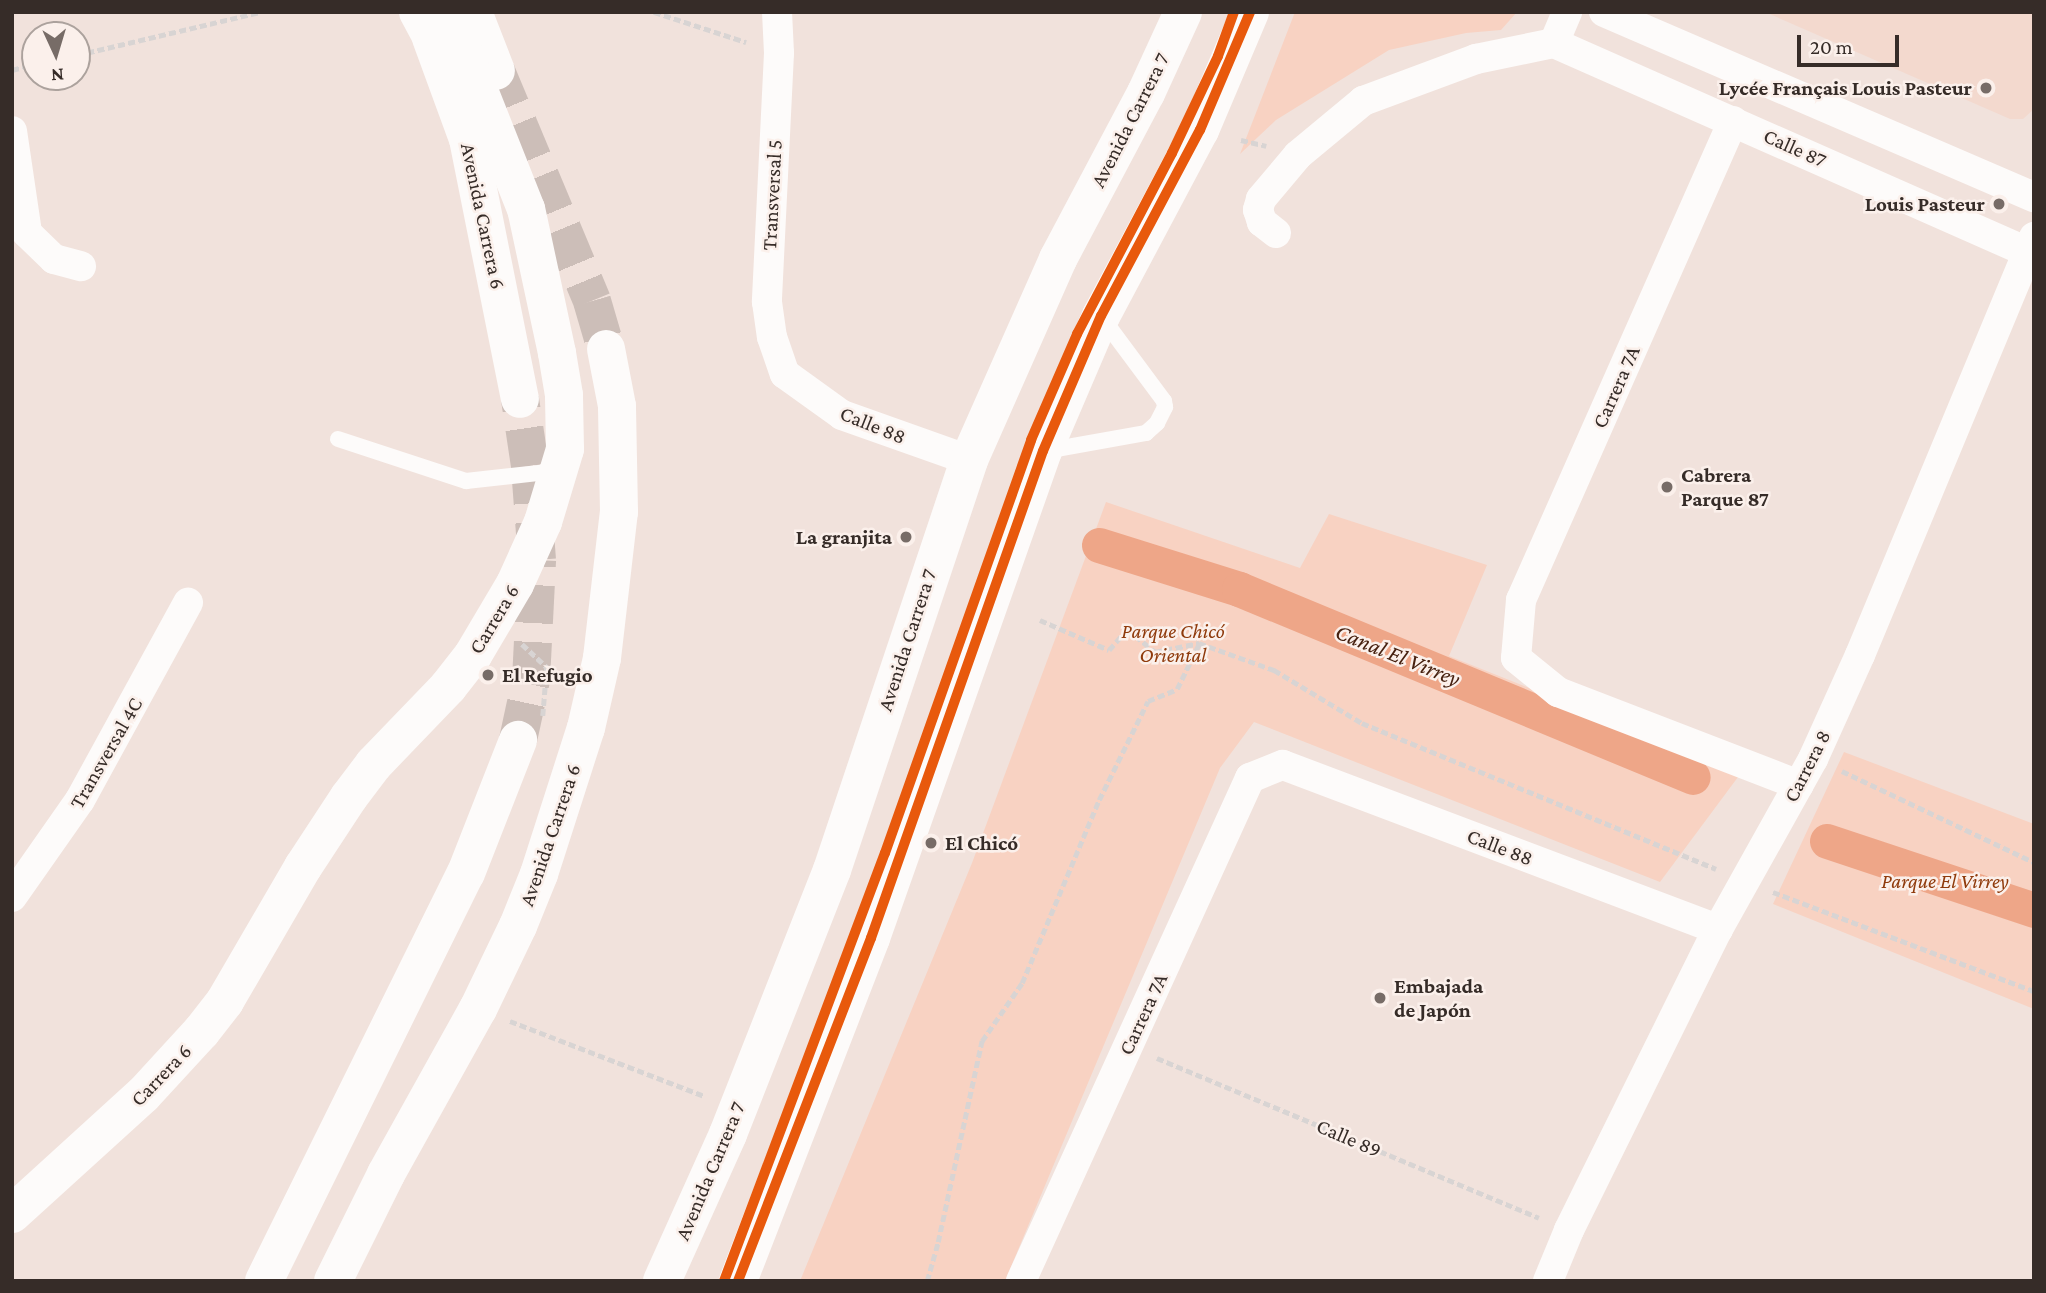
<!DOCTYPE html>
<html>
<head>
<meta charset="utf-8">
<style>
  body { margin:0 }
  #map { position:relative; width:2046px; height:1293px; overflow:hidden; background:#f1e2dc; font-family:"Crimson Pro",serif }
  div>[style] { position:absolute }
  .built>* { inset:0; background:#f3d9ce }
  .green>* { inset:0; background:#f8d2c2 }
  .canal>* { height:35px; margin:-17.5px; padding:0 17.5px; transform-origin:17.5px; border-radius:17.5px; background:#eea688 }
  .secondary-tunnel>* { height:38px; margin-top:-19px; transform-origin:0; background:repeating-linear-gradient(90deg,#ccbeb8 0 38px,transparent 0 57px) }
  .path>* { height:4.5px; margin-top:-2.25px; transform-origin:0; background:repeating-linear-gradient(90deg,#d8d4d3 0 7px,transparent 0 10.5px) }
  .lane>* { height:16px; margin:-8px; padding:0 8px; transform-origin:8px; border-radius:8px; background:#fdfbfa }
  .street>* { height:30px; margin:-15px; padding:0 15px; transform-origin:15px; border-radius:15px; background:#fdfbfa }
  .secondary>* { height:38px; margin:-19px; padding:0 19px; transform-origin:19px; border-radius:19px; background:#fdfbfa }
  .primary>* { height:38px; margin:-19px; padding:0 19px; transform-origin:19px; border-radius:19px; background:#fdfbfa }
  .cycleway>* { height:10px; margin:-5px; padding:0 5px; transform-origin:5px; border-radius:5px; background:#e8590c }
  .dots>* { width:19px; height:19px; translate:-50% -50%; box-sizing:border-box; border:4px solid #fbf0eb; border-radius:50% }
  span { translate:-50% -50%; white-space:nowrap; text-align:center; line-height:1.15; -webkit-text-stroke:5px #fbf0eb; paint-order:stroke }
  .poi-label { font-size:21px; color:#362c28; font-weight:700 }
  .right { translate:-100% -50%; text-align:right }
  .left { translate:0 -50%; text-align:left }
  .street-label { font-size:21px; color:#362c28 }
  .park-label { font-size:21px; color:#8f3a0b; font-style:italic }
  .water-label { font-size:23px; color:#472110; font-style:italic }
  .frame { position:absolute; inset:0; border:14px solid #362c28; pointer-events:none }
  .north { position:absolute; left:21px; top:21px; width:70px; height:70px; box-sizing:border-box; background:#fbf0eb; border:2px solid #aca29d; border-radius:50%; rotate:176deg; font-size:19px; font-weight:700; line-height:28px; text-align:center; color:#362c28 }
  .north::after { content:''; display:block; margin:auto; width:24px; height:32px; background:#776c67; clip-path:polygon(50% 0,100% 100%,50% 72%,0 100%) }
  .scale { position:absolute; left:1797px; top:35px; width:102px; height:32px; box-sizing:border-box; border:4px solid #362c28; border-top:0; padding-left:9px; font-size:21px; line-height:24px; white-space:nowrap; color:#362c28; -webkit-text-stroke:5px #fbf0eb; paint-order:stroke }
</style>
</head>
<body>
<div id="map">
  <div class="built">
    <i style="clip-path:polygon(1765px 12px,2034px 12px,2034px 109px,2023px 119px,2010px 119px)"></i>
  </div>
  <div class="green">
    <i style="clip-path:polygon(1295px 12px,1517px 12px,1501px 30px,1466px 33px,1389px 50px,1276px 120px,1240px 154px)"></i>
    <i style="clip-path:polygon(1106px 502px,1300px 568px,1329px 514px,1487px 565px,1449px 656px,1741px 773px,1660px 882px,1254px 722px,1220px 768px,1005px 1281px,800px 1281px,972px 863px)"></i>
    <i style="clip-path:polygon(1844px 752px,2034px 824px,2034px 1009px,1773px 904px)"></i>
  </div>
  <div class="canal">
    <i style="left:1099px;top:545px;width:147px;rotate:17.4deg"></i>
    <i style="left:1239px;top:589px;width:491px;rotate:22.5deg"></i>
    <i style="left:1827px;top:841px;width:218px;rotate:18.4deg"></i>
  </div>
  <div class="secondary-tunnel">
    <i style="left:496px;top:71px;width:249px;rotate:67.3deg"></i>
    <i style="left:592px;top:301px;width:50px;rotate:73.7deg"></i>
    <i style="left:518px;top:740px;width:61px;rotate:-77.8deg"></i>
    <i style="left:531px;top:680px;width:120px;rotate:-87.1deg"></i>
    <i style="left:537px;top:560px;width:94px;rotate:-94.3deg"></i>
    <i style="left:530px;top:466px;width:68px;rotate:-98.5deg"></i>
  </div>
  <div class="path">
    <i style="left:654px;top:12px;width:97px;rotate:18.1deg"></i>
    <i style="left:77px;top:55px;width:188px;rotate:-13.2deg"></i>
    <i style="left:12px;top:70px;width:24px;rotate:-15deg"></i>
    <i style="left:1241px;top:140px;width:26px;rotate:13deg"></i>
    <i style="left:1040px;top:620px;width:75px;rotate:23.5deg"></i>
    <i style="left:1109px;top:650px;width:28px;rotate:-49deg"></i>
    <i style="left:1127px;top:629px;width:36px;rotate:39deg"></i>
    <i style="left:1155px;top:652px;width:45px;rotate:-11.6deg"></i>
    <i style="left:1199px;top:643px;width:80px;rotate:19.8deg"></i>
    <i style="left:1274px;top:670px;width:103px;rotate:31.1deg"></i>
    <i style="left:1362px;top:723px;width:383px;rotate:22.4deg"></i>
    <i style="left:522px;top:644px;width:34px;rotate:43deg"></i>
    <i style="left:547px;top:667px;width:49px;rotate:94.7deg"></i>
    <i style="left:1842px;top:771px;width:212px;rotate:25.4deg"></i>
    <i style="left:1773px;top:892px;width:279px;rotate:20.8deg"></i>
    <i style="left:510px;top:1021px;width:208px;rotate:21.1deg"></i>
    <i style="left:1157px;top:1058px;width:414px;rotate:22.7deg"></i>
    <i style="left:927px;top:1281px;width:41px;rotate:-74.2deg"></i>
    <i style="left:938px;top:1242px;width:206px;rotate:-77.7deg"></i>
    <i style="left:982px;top:1041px;width:70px;rotate:-55.4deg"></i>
    <i style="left:1022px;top:983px;width:199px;rotate:-67.2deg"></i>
    <i style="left:1099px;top:800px;width:110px;rotate:-63.7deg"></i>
    <i style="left:1148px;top:701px;width:31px;rotate:-22deg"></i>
    <i style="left:1177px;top:689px;width:50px;rotate:-63.9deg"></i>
  </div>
  <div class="lane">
    <i style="left:338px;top:439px;width:135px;rotate:18.2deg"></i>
    <i style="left:466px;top:481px;width:92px;rotate:-6.3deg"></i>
    <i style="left:1045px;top:451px;width:103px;rotate:-10.1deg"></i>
    <i style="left:1146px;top:433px;width:15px;rotate:-42deg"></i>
    <i style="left:1157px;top:423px;width:18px;rotate:-63deg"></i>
    <i style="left:1165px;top:407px;width:6px;rotate:-99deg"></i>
    <i style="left:1164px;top:401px;width:102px;rotate:-126.6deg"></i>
  </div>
  <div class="street">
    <i style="left:777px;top:12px;width:41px;rotate:87.2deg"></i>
    <i style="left:779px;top:53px;width:249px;rotate:92.8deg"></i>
    <i style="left:767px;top:302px;width:35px;rotate:82deg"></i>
    <i style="left:772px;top:337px;width:39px;rotate:71deg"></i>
    <i style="left:785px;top:374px;width:70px;rotate:35.7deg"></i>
    <i style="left:842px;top:415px;width:135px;rotate:19.5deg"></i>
    <i style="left:1604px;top:12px;width:468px;rotate:23.3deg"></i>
    <i style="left:1554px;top:43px;width:34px;rotate:-67deg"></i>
    <i style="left:1733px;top:121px;width:524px;rotate:113.87deg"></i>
    <i style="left:1521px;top:600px;width:58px;rotate:94.9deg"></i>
    <i style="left:1516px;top:658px;width:54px;rotate:39deg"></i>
    <i style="left:1558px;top:692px;width:258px;rotate:21.1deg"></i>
    <i style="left:12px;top:131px;width:103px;rotate:81.6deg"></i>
    <i style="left:27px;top:233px;width:37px;rotate:44deg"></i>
    <i style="left:54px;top:259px;width:28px;rotate:15deg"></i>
    <i style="left:1276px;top:233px;width:18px;rotate:-142deg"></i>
    <i style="left:1262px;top:222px;width:13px;rotate:-108deg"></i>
    <i style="left:1258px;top:210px;width:11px;rotate:-75deg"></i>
    <i style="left:1261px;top:199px;width:57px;rotate:-49.9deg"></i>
    <i style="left:1298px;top:155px;width:85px;rotate:-39.7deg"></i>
    <i style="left:1363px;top:101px;width:121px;rotate:-20.4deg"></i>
    <i style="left:1476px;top:59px;width:80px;rotate:-11.6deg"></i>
    <i style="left:1554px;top:43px;width:525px;rotate:23.83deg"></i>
    <i style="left:12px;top:897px;width:118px;rotate:-55deg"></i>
    <i style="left:80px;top:800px;width:225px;rotate:-61.3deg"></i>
    <i style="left:1021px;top:1281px;width:553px;rotate:-65.52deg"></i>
    <i style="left:1250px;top:778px;width:35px;rotate:-22deg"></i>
    <i style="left:1283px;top:765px;width:465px;rotate:20.7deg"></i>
    <i style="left:1548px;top:1281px;width:55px;rotate:-67.6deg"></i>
    <i style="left:1569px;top:1230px;width:336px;rotate:-63.7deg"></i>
    <i style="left:1718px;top:929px;width:195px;rotate:-60.8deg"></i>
    <i style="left:1813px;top:759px;width:114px;rotate:-65.7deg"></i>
    <i style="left:1860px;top:655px;width:453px;rotate:-67.4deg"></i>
  </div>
  <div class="secondary">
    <i style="left:473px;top:12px;width:63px;rotate:68.7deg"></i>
    <i style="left:431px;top:38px;width:108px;rotate:69.9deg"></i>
    <i style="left:468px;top:139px;width:265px;rotate:78.7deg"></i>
    <i style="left:264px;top:1281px;width:455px;rotate:-63.7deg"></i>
    <i style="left:466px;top:873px;width:143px;rotate:-68.6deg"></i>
    <i style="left:333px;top:1281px;width:119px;rotate:-63.6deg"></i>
    <i style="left:386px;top:1174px;width:189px;rotate:-60.9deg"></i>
    <i style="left:478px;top:1009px;width:92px;rotate:-64.3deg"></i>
    <i style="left:518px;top:926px;width:56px;rotate:-68deg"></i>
    <i style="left:539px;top:874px;width:153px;rotate:-72.2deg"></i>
    <i style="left:586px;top:728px;width:72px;rotate:-77.1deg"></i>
    <i style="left:602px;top:658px;width:147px;rotate:-83.4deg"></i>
    <i style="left:619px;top:512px;width:106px;rotate:-91.1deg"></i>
    <i style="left:617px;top:406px;width:58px;rotate:-100.9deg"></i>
  </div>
  <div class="primary">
    <i style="left:418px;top:12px;width:61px;rotate:61.8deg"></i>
    <i style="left:12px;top:1214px;width:177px;rotate:-42.3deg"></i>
    <i style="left:143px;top:1095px;width:86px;rotate:-47.4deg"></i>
    <i style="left:201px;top:1032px;width:39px;rotate:-52deg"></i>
    <i style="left:225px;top:1001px;width:155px;rotate:-59.8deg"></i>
    <i style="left:303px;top:867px;width:84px;rotate:-56.7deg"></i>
    <i style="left:349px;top:797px;width:41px;rotate:-52.9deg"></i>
    <i style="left:374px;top:764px;width:107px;rotate:-46.1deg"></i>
    <i style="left:448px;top:687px;width:41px;rotate:-52deg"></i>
    <i style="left:473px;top:655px;width:82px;rotate:-59.4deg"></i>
    <i style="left:515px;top:584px;width:68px;rotate:-65.7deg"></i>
    <i style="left:543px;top:522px;width:76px;rotate:-73.2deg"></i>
    <i style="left:565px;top:449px;width:54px;rotate:-91.1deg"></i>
    <i style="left:564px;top:395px;width:43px;rotate:-99.5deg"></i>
    <i style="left:557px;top:353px;width:147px;rotate:-102.1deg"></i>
    <i style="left:526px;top:209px;width:212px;rotate:-111.6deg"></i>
    <i style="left:662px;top:1281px;width:161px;rotate:-65.8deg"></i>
    <i style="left:728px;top:1134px;width:284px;rotate:-68.5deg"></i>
    <i style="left:832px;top:870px;width:432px;rotate:-71.5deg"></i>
    <i style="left:969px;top:460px;width:220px;rotate:-66.1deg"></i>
    <i style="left:1058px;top:259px;width:188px;rotate:-62.1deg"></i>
    <i style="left:1146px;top:93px;width:89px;rotate:-65.4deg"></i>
    <i style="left:738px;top:1281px;width:368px;rotate:-68.8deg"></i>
    <i style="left:871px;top:938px;width:516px;rotate:-70.55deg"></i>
    <i style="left:1043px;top:451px;width:147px;rotate:-66.8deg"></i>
    <i style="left:1101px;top:316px;width:211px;rotate:-62deg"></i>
    <i style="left:1200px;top:130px;width:128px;rotate:-67deg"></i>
  </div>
  <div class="cycleway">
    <i style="left:724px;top:1281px;width:457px;rotate:-69.4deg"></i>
    <i style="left:885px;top:853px;width:438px;rotate:-70.5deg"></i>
    <i style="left:1031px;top:440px;width:116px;rotate:-66.5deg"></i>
    <i style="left:1077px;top:334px;width:204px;rotate:-62.3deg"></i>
    <i style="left:1172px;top:153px;width:107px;rotate:-64.6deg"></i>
    <i style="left:1218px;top:56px;width:47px;rotate:-70deg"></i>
    <i style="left:738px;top:1281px;width:368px;rotate:-68.8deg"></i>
    <i style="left:871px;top:938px;width:516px;rotate:-70.55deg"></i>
    <i style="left:1043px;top:451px;width:147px;rotate:-66.8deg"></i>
    <i style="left:1101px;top:316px;width:211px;rotate:-62deg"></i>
    <i style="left:1200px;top:130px;width:128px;rotate:-67deg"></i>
  </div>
  <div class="dots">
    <i style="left:1986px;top:88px;background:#776c67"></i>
    <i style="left:1999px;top:204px;background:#776c67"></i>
    <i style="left:1667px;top:487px;background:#776c67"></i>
    <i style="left:906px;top:537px;background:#776c67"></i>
    <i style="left:488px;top:675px;background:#776c67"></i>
    <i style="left:931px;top:843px;background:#776c67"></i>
    <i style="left:1380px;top:998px;background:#776c67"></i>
  </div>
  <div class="poi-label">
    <span class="right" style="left:1972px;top:88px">Lycée Français Louis Pasteur</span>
    <span class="right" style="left:1985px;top:204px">Louis Pasteur</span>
    <span class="left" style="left:1681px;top:487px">Cabrera<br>Parque 87</span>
    <span class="right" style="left:892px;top:537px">La granjita</span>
    <span class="left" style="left:502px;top:675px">El Refugio</span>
    <span class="left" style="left:945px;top:843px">El Chicó</span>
    <span class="left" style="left:1394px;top:998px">Embajada<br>de Japón</span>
  </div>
  <div class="street-label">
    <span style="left:1130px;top:120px;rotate:-63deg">Avenida Carrera 7</span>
    <span style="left:1795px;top:148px;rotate:24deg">Calle 87</span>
    <span style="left:772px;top:195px;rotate:-87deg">Transversal 5</span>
    <span style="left:483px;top:216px;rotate:78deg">Avenida Carrera 6</span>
    <span style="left:1616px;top:387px;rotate:-66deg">Carrera 7A</span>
    <span style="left:873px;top:425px;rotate:22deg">Calle 88</span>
    <span style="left:494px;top:619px;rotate:-59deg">Carrera 6</span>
    <span style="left:907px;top:640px;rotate:-72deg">Avenida Carrera 7</span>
    <span style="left:106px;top:753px;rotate:-60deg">Transversal 4C</span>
    <span style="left:1807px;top:766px;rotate:-63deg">Carrera 8</span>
    <span style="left:550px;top:835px;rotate:-71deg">Avenida Carrera 6</span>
    <span style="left:1500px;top:847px;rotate:21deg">Calle 88</span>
    <span style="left:1143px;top:1014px;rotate:-65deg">Carrera 7A</span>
    <span style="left:161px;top:1075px;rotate:-46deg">Carrera 6</span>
    <span style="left:1349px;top:1138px;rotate:23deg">Calle 89</span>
    <span style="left:710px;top:1171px;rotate:-67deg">Avenida Carrera 7</span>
  </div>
  <div class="park-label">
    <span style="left:1173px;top:643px">Parque Chicó<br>Oriental</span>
    <span style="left:1945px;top:881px">Parque El Virrey</span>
  </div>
  <div class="water-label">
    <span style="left:1398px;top:655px;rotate:22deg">Canal El Virrey</span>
  </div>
  <div class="frame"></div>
  <div class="north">N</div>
  <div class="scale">20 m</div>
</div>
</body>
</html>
